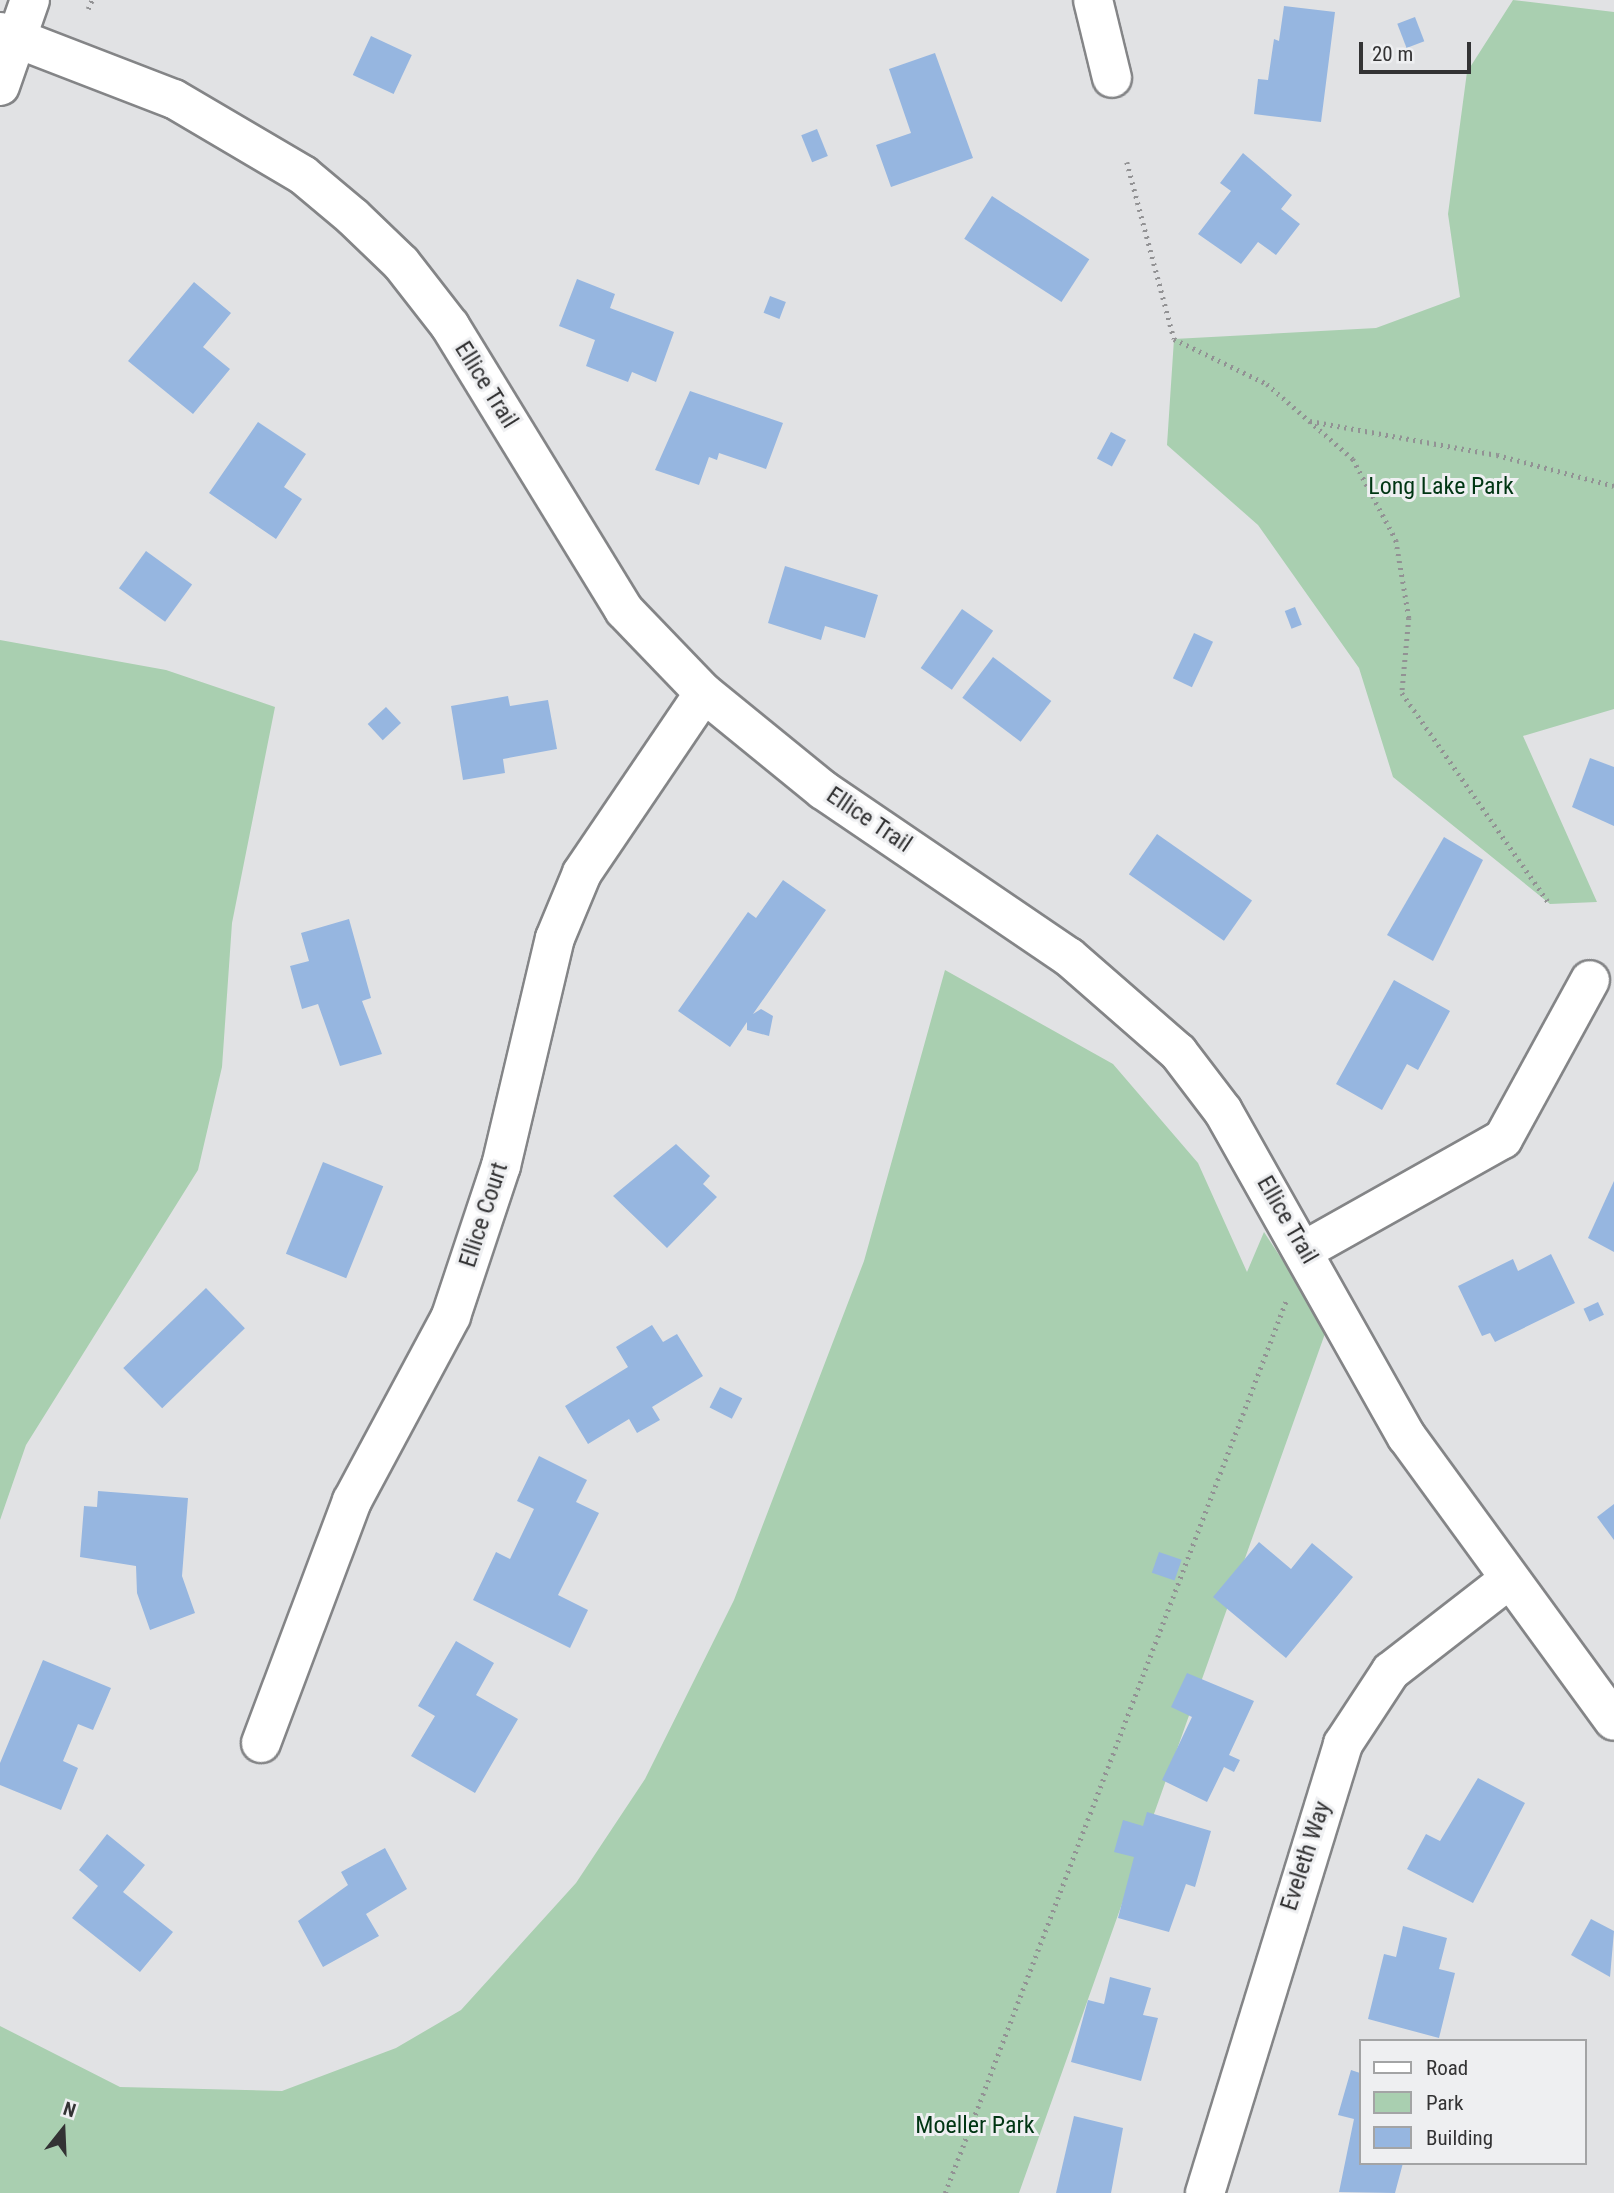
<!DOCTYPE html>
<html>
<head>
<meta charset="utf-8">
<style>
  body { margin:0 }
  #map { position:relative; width:1614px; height:2193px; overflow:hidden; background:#e1e2e4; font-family:"Roboto Condensed",sans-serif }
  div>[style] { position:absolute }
  .green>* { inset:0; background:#a9cfb0 }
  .building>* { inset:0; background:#96b6e0; transform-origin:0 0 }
  .path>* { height:4.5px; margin-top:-2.25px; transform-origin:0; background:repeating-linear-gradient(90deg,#929294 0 2px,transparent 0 7px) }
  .roads { filter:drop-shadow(2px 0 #848587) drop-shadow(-2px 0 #848587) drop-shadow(0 2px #848587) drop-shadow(0 -2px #848587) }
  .minor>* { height:38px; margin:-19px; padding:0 19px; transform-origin:19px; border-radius:19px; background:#fff }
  span { translate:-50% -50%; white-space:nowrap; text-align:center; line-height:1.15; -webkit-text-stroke:6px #eeeff1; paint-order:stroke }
  .street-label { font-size:24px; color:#333334 }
  .park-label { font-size:24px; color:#003513 }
  .legend { position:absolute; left:1359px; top:2039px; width:228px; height:126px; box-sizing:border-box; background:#eeeff1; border:2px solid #a3a4a5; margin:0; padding:9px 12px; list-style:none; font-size:21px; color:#333334 }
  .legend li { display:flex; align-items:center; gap:14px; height:35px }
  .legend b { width:35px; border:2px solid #a3a4a5 }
  .north { position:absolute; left:28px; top:2095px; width:70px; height:70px; -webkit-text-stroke:5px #eeeff1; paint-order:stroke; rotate:18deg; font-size:19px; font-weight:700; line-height:28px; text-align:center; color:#333334 }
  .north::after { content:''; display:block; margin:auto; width:24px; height:32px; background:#333334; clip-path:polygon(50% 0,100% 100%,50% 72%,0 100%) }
  .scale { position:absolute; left:1359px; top:42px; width:112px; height:32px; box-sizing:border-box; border:4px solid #333334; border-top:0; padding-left:9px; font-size:21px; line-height:24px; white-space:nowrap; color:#333334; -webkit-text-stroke:5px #eeeff1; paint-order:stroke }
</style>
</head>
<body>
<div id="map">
  <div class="green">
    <i style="clip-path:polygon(1513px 0,1614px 12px,1614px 709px,1523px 736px,1597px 902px,1550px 904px,1393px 777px,1359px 668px,1258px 525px,1167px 445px,1174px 339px,1376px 328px,1460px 297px,1448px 214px,1467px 72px)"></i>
    <i style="clip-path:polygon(0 640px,166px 670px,275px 707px,232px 923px,222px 1067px,198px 1170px,26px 1445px,0 1520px)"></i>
    <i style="clip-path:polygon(945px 970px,1113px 1064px,1198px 1163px,1247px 1272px,1264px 1232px,1327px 1328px,1019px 2193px,0 2193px,0 2026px,120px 2087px,282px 2091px,396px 2048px,461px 2010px,576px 1883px,645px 1779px,734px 1600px,864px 1261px)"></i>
  </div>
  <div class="building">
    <i style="clip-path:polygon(1284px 6px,1335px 12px,1321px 122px,1254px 114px,1258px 79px,1268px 80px,1274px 39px,1279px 41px)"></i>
    <i style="left:1415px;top:17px;width:26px;height:19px;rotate:69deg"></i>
    <i style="left:371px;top:36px;width:45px;height:43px;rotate:25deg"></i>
    <i style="clip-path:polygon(935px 53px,973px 158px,891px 187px,876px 145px,911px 133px,889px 69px)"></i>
    <i style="left:817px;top:129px;width:29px;height:17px;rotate:68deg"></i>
    <i style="clip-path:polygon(1243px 153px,1292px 195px,1281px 209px,1300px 224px,1276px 255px,1258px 242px,1241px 264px,1198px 234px,1231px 191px,1220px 183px)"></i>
    <i style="left:992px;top:196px;width:116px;height:51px;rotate:33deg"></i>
    <i style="clip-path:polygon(577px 279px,615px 294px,610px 308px,674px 332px,656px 382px,632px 372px,628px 382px,586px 366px,595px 340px,559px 326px)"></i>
    <i style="clip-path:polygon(194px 282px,231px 313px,203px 347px,230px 369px,193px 414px,128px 361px)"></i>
    <i style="left:770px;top:296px;width:17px;height:18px;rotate:21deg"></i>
    <i style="clip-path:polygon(690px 391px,783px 423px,766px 469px,719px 453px,717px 460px,709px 457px,699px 485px,655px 470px)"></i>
    <i style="clip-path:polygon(258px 422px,306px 454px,284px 487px,302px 499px,276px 539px,209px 493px)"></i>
    <i style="left:1111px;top:432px;width:17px;height:30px;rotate:28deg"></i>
    <i style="left:146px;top:551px;width:57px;height:46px;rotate:36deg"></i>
    <i style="clip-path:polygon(785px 566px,878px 595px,865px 638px,825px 626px,821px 640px,768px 623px)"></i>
    <i style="left:1295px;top:607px;width:19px;height:11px;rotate:69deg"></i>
    <i style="left:962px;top:609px;width:38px;height:72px;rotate:35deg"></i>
    <i style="left:1194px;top:633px;width:21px;height:50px;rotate:25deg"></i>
    <i style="left:993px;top:657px;width:73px;height:51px;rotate:37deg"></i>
    <i style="clip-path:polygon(508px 696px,510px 706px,548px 700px,557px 749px,503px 759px,505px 773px,463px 780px,451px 706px)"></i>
    <i style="left:386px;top:707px;width:22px;height:25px;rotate:47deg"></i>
    <i style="clip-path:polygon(1590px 758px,1614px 767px,1614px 826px,1572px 807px)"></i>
    <i style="left:1157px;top:834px;width:116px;height:49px;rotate:35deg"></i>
    <i style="clip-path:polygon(1444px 837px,1483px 860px,1433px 961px,1387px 935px)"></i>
    <i style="clip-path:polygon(783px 880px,826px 910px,753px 1014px,761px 1009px,773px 1016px,769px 1036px,747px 1030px,747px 1022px,730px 1047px,678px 1011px,748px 912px,756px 918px)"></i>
    <i style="clip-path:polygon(349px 919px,371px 998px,362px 1001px,382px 1054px,340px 1066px,318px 1004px,302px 1009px,290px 966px,309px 961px,301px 933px)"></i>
    <i style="clip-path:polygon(1394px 980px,1450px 1011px,1418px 1070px,1407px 1064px,1382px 1110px,1336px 1084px)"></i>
    <i style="clip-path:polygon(676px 1144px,710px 1176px,703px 1184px,717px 1197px,667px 1248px,613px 1196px)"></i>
    <i style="left:323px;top:1162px;width:65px;height:99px;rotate:22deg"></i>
    <i style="clip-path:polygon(1614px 1181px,1614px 1252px,1588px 1238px)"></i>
    <i style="clip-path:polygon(1551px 1254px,1575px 1303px,1495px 1342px,1490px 1333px,1482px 1336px,1458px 1286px,1513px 1259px,1518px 1271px)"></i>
    <i style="left:206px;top:1288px;width:56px;height:115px;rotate:46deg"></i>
    <i style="left:1598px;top:1302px;width:14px;height:16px;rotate:65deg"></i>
    <i style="clip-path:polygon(652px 1325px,663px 1342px,677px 1334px,703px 1376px,652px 1407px,660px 1420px,637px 1433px,629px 1419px,588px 1444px,565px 1406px,628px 1367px,616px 1347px)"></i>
    <i style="left:720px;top:1387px;width:25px;height:23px;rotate:27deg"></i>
    <i style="clip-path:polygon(539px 1456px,587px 1480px,576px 1502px,599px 1513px,558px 1595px,588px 1610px,570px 1648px,473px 1600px,496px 1552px,510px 1559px,534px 1509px,517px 1501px)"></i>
    <i style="clip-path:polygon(98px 1491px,188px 1498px,182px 1576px,195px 1613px,150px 1630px,137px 1593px,136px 1566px,80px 1557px,84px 1506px,97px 1507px)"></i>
    <i style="clip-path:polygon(1614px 1504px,1614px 1540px,1597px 1517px)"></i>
    <i style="clip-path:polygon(1259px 1542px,1291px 1569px,1312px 1543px,1353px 1577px,1286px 1658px,1213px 1597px)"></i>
    <i style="left:1159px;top:1552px;width:24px;height:22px;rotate:19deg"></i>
    <i style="clip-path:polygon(456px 1641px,494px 1663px,476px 1695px,518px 1719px,475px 1793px,411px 1756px,435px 1716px,418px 1706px)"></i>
    <i style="clip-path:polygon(43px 1660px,111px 1688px,93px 1730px,78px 1724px,63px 1761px,78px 1768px,61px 1810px,0 1785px,0 1763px)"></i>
    <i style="clip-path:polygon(1187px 1673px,1254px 1701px,1229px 1755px,1240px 1760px,1234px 1772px,1224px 1767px,1207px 1802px,1162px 1780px,1192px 1717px,1171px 1707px)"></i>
    <i style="clip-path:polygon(1478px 1778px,1525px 1803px,1473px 1903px,1407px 1869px,1426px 1834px,1440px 1841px)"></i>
    <i style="clip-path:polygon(1147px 1812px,1211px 1831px,1195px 1887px,1186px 1884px,1169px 1932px,1118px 1918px,1134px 1857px,1114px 1852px,1123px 1820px,1143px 1826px)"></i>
    <i style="clip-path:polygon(107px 1834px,145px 1865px,123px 1892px,173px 1932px,140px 1972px,72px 1918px,98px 1886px,79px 1870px)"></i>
    <i style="clip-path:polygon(385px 1848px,407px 1889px,366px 1914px,379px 1936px,323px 1967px,298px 1921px,348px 1885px,341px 1872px)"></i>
    <i style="clip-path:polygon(1591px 1919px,1614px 1931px,1610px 1977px,1571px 1955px)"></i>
    <i style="clip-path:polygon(1403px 1926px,1447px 1938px,1439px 1969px,1455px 1973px,1439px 2038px,1368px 2019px,1384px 1954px,1396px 1957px)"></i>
    <i style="clip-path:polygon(1110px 1977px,1151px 1988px,1143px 2015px,1158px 2018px,1141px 2081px,1071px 2062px,1088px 2000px,1104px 2004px)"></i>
    <i style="clip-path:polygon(1351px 2070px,1360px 2073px,1360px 2163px,1403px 2163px,1395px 2193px,1339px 2192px,1354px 2119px,1338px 2115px)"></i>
    <i style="clip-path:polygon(1074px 2116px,1123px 2128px,1111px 2193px,1056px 2193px)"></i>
  </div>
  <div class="path">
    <i style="left:88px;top:9px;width:10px;rotate:-66deg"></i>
    <i style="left:1127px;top:162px;width:183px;rotate:75.1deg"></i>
    <i style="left:1174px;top:339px;width:103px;rotate:25.8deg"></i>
    <i style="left:1267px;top:384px;width:114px;rotate:41.1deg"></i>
    <i style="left:1353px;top:459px;width:92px;rotate:62deg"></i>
    <i style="left:1396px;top:540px;width:79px;rotate:80.5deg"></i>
    <i style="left:1409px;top:618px;width:75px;rotate:95.3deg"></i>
    <i style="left:1402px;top:693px;width:258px;rotate:55deg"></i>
    <i style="left:1310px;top:421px;width:190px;rotate:10.3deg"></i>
    <i style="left:1497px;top:455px;width:121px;rotate:14.8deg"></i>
    <i style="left:945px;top:2193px;width:955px;rotate:-69.08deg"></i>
  </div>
  <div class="roads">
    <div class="minor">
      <i style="left:1093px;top:0;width:80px;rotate:76.3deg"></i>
      <i style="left:0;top:32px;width:186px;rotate:21.1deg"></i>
      <i style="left:174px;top:99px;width:150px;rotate:30.5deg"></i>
      <i style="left:303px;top:175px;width:65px;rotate:40deg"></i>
      <i style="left:353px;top:217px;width:66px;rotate:43.8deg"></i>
      <i style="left:401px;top:263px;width:80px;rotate:52.1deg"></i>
      <i style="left:450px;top:326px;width:333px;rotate:58.5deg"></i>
      <i style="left:624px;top:610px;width:115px;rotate:46.1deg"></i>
      <i style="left:704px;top:693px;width:154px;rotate:39.2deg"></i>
      <i style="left:823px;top:790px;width:297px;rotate:34.2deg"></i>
      <i style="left:1069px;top:957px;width:145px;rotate:41.1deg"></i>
      <i style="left:1178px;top:1052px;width:74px;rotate:52.7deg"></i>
      <i style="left:1223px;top:1111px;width:374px;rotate:60.6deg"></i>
      <i style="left:1407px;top:1437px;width:351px;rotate:53.9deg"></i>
      <i style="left:0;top:86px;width:91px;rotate:-70.8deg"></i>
      <i style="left:1305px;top:1250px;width:227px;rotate:-29.3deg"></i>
      <i style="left:1503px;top:1139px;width:181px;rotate:-61.3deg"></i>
      <i style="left:261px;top:1743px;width:259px;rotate:-69.4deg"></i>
      <i style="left:352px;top:1501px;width:210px;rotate:-61.8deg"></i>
      <i style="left:451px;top:1316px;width:158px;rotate:-71.6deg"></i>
      <i style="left:501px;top:1166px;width:234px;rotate:-76.7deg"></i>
      <i style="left:555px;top:938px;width:70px;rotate:-67.4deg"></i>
      <i style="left:582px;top:873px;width:217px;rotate:-55.9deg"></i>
      <i style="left:1205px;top:2193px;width:470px;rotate:-72.9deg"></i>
      <i style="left:1343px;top:1744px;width:87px;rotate:-56.7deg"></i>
      <i style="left:1391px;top:1671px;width:147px;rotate:-37.8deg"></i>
    </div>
  </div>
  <div class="street-label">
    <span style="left:486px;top:385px;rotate:58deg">Ellice Trail</span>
    <span style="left:869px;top:820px;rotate:34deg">Ellice Trail</span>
    <span style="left:484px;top:1215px;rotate:-72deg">Ellice Court</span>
    <span style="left:1287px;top:1220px;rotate:60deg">Ellice Trail</span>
    <span style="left:1306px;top:1856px;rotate:-72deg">Eveleth Way</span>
  </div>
  <div class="park-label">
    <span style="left:1441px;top:487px">Long Lake Park</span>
    <span style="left:975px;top:2126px">Moeller Park</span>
  </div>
  <ul class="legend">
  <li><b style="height:9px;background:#fff"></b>Road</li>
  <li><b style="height:19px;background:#a9cfb0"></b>Park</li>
  <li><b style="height:19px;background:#96b6e0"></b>Building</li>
  </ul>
  <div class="north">N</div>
  <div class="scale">20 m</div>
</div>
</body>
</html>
